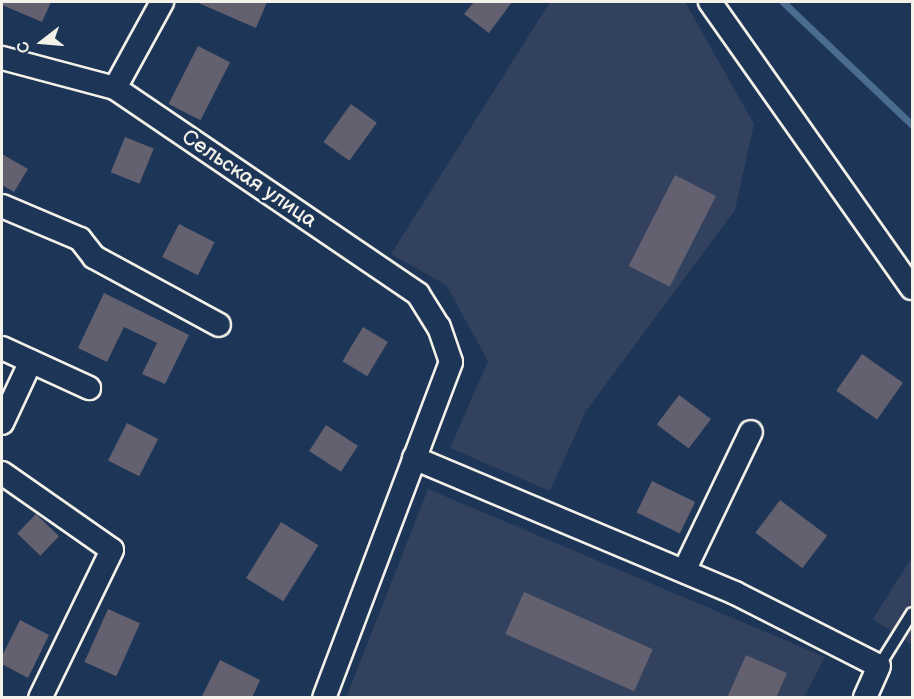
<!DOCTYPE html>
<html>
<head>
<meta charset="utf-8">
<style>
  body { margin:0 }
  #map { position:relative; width:914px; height:699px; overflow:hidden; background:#1d3557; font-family:"Balsamiq Sans",sans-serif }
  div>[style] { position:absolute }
  .built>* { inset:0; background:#32425e }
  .stream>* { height:7px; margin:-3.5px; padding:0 3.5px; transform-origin:3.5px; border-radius:3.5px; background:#4a6c91 }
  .building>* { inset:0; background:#63606f; transform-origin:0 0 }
  .roads { filter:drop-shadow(2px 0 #f4f1e8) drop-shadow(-2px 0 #f4f1e8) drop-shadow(0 2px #f4f1e8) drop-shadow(0 -2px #f4f1e8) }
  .lane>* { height:10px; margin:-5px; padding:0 5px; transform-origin:5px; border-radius:5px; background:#1d3557 }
  .street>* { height:22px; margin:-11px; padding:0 11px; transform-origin:11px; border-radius:11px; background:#1d3557 }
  span { translate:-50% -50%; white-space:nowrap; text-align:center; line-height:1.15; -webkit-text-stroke:5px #1d3557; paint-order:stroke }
  .street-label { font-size:21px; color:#f4f1e8 }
  .frame { position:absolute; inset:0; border:3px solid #f4f1e8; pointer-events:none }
  .north { position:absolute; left:12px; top:12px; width:60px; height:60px; -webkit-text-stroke:4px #1d3557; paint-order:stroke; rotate:254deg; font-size:16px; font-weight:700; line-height:24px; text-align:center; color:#f4f1e8 }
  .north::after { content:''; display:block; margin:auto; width:21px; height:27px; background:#f4f1e8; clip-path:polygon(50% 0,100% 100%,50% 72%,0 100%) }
</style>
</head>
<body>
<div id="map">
  <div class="built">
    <i style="clip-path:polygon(550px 2px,685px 2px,754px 124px,735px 210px,586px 411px,550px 491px,450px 448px,488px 361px,446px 285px,391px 254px)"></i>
    <i style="clip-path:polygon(428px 489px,825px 657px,804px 697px,346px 698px)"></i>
    <i style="clip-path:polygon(912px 557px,912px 645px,873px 619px)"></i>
  </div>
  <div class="stream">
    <i style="left:783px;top:2px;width:178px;rotate:43.6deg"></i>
  </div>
  <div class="building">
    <i style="clip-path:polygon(2px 2px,51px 2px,42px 22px,2px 5px)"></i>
    <i style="clip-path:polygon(196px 2px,267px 2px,256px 28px)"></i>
    <i style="clip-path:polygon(474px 2px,512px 2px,489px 33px,464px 14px)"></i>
    <i style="left:198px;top:46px;width:36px;height:65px;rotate:27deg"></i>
    <i style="left:351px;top:104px;width:32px;height:47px;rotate:36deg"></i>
    <i style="left:125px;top:137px;width:31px;height:38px;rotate:22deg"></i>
    <i style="clip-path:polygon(2px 154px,28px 169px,14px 192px,2px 185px)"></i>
    <i style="left:675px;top:175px;width:46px;height:102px;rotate:27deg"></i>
    <i style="left:179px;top:224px;width:40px;height:37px;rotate:27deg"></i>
    <i style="clip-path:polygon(104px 293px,189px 335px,165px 384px,142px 374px,157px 343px,124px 327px,107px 362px,78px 348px)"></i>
    <i style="left:363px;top:327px;width:29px;height:40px;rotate:31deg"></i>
    <i style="left:862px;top:354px;width:50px;height:45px;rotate:35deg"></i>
    <i style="left:679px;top:395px;width:40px;height:37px;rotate:37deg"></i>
    <i style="left:127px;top:423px;width:35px;height:42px;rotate:27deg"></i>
    <i style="left:326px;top:425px;width:38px;height:31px;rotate:33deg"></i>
    <i style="left:652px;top:481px;width:48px;height:35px;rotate:26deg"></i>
    <i style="left:780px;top:500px;width:59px;height:41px;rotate:37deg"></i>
    <i style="left:36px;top:514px;width:32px;height:27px;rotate:44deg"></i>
    <i style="left:281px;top:522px;width:44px;height:66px;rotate:32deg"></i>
    <i style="left:524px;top:592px;width:141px;height:46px;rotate:24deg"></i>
    <i style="left:108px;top:609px;width:35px;height:58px;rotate:24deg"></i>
    <i style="clip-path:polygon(20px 620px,49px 635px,28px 678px,2px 664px,2px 656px)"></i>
    <i style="clip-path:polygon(746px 655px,787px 673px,776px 698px,727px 698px)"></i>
    <i style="clip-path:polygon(220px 660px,260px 680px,252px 698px,201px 698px)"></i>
  </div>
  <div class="roads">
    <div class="lane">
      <i style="left:879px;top:666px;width:62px;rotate:-58.1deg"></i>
    </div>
    <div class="street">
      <i style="left:710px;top:2px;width:350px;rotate:54.8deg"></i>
      <i style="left:2px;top:58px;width:117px;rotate:14.9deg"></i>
      <i style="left:115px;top:88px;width:366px;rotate:34.2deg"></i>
      <i style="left:418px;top:294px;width:39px;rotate:58deg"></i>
      <i style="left:439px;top:327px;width:37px;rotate:71deg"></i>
      <i style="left:451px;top:362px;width:359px;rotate:110.7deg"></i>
      <i style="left:115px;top:88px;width:98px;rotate:-61.3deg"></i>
      <i style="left:2px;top:206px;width:85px;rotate:22.9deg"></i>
      <i style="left:80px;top:239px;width:23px;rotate:52deg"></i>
      <i style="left:94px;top:257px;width:142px;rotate:28.5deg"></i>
      <i style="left:2px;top:348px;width:96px;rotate:24.7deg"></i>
      <i style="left:2px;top:423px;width:68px;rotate:-64.9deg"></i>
      <i style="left:414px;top:458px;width:348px;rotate:22.8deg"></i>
      <i style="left:735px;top:593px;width:161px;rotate:26.9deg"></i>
      <i style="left:879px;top:666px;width:35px;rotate:114deg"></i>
      <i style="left:2px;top:473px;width:134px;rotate:35deg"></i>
      <i style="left:112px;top:550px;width:165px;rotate:115.9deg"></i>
      <i style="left:684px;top:571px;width:154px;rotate:-64.3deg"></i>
    </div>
  </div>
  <div class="street-label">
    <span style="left:249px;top:179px;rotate:34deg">Сельская улица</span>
  </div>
  <div class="frame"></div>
  <div class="north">С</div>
</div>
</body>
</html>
